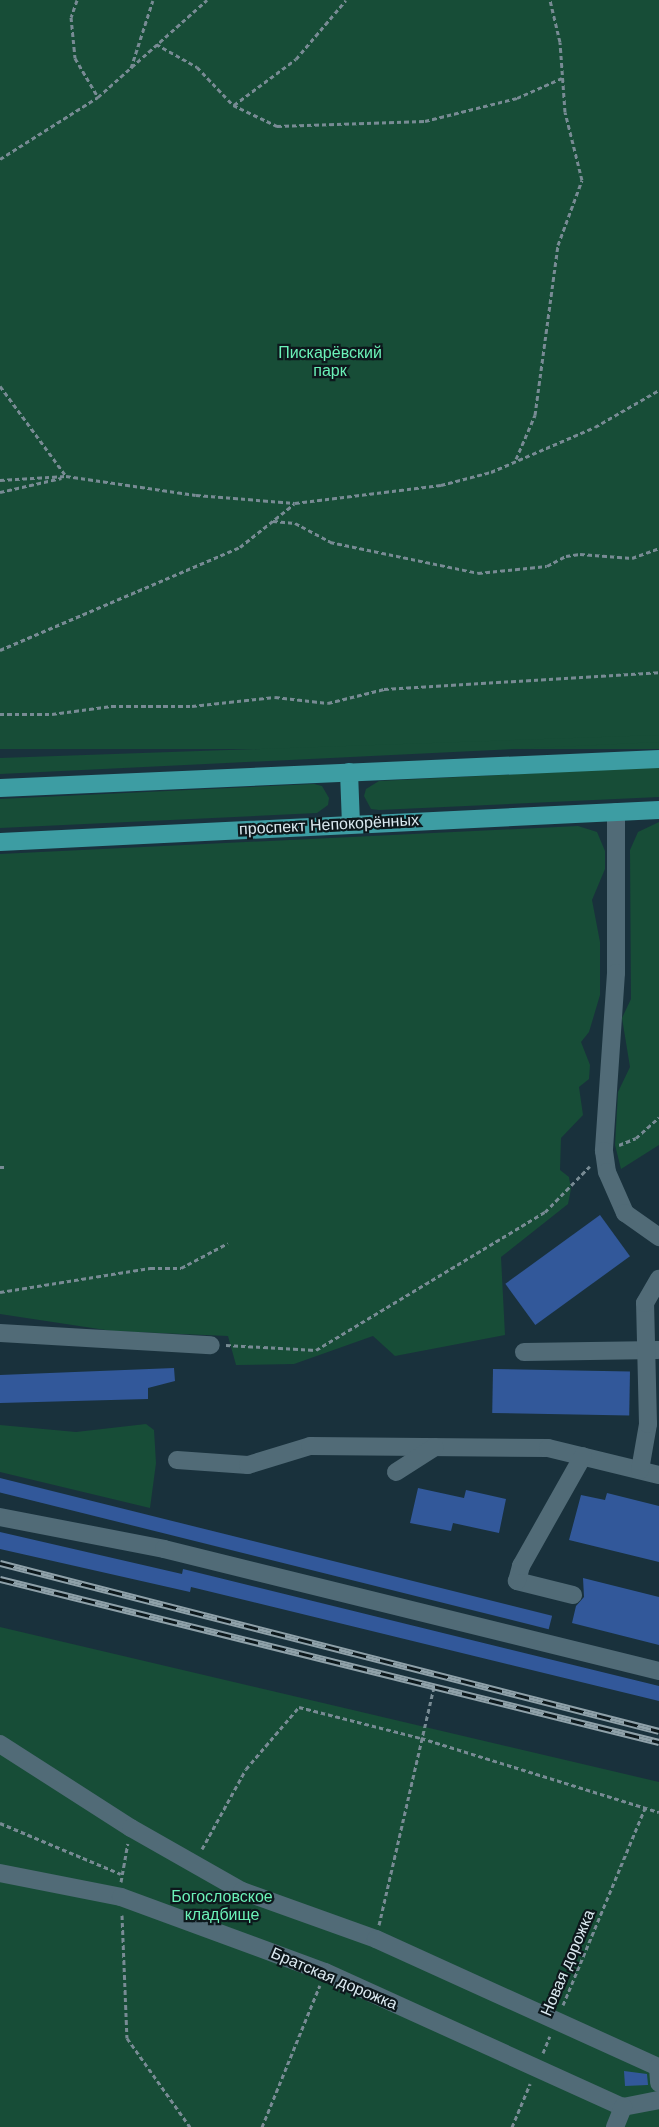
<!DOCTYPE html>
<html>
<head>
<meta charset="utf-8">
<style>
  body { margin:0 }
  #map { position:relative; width:659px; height:2127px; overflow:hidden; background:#19313c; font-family:Helvetica,sans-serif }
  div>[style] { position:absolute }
  .green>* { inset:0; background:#174d37; transform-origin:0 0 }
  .building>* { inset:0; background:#32589a; transform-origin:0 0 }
  .path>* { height:3px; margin-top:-1.5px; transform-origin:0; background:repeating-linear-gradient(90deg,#788b94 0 4.5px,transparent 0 7.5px) }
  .minor>* { height:18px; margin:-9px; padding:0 9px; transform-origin:9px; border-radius:9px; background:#516b77 }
  .major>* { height:18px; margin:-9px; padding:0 9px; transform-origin:9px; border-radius:9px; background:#3d9da3 }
  .rail>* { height:7px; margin-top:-3.5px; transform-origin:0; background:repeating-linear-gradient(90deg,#0d181c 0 14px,#8fa1a9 0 28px); box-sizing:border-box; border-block:2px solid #8fa1a9 }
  span { translate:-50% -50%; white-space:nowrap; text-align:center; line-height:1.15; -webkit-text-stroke:4.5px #0d181c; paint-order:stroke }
  .park-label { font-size:16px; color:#6bf2b8 }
  .street-label { font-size:16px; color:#dceaf1 }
</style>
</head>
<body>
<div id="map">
  <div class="green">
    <i style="left:0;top:0;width:659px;height:749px"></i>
    <i style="clip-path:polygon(659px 735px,659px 742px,0 774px,0 758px)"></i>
    <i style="clip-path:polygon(659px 767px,659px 797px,379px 810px,371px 809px,364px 796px,366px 789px,379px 781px)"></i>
    <i style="clip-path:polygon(314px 784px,322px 786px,329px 798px,328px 805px,317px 813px,0 828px,0 799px)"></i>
    <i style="clip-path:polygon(659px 822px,659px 1145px,621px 1169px,615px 1145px,618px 1092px,630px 1067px,622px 1018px,631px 999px,630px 850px,638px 832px)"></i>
    <i style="clip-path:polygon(578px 826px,597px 832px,605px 851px,605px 869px,592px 900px,600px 942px,600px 995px,589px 1032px,581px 1042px,590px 1065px,589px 1079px,579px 1087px,583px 1115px,561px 1138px,560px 1170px,569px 1177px,571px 1189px,568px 1204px,501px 1257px,505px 1335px,395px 1356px,373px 1336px,294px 1364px,236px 1365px,228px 1336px,112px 1331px,0 1314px,0 854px)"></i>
    <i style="clip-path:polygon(146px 1424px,154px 1430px,156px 1463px,150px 1508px,0 1472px,0 1425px,76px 1432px)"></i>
    <i style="clip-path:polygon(0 1627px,659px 1782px,659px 2127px,0 2127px)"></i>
  </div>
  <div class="building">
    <i style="left:600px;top:1215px;width:51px;height:117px;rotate:54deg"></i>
    <i style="clip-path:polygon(174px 1368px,175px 1381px,148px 1388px,148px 1399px,0 1403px,0 1375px)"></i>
    <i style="left:493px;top:1369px;width:137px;height:44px;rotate:1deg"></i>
    <i style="left:0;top:1478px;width:569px;height:14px;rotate:14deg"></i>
    <i style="clip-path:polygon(418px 1488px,464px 1498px,466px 1490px,506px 1499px,499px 1533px,453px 1523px,451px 1531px,410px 1523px)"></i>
    <i style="clip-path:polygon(607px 1493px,659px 1506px,659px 1562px,569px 1540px,581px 1495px,605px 1500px)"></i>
    <i style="clip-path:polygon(0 1532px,182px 1574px,183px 1569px,659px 1686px,659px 1701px,191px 1587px,190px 1592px,0 1549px)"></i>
    <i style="clip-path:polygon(583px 1578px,659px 1597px,659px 1645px,572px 1623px,576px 1606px,584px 1597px)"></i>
    <i style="clip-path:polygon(624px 2071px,647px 2074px,648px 2085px,625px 2086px)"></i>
  </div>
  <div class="path">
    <i style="left:77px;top:0;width:18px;rotate:109deg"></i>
    <i style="left:71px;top:17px;width:41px;rotate:84.4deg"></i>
    <i style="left:75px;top:58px;width:45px;rotate:59.5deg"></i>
    <i style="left:156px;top:44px;width:47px;rotate:29.3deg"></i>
    <i style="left:197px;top:67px;width:52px;rotate:46.5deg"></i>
    <i style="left:233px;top:105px;width:49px;rotate:25.5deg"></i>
    <i style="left:277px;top:126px;width:148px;rotate:-1.9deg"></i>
    <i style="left:425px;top:121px;width:95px;rotate:-14deg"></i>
    <i style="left:517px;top:98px;width:49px;rotate:-24deg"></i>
    <i style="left:131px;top:68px;width:71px;rotate:-72.1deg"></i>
    <i style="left:234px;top:105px;width:77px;rotate:-36.6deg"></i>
    <i style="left:296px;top:59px;width:77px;rotate:-49.7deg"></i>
    <i style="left:0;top:159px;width:116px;rotate:-32.3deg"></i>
    <i style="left:98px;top:97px;width:146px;rotate:-41.7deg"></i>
    <i style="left:0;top:386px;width:112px;rotate:53.7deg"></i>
    <i style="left:516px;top:459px;width:48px;rotate:-66.6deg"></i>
    <i style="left:535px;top:415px;width:172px;rotate:-82.3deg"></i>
    <i style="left:558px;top:245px;width:69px;rotate:-69.7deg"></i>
    <i style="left:582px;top:180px;width:70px;rotate:-104deg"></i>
    <i style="left:565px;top:112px;width:70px;rotate:-94.1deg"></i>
    <i style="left:560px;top:42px;width:43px;rotate:-103.4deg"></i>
    <i style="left:0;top:480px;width:66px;rotate:-3.5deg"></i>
    <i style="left:66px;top:476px;width:131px;rotate:8.3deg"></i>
    <i style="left:196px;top:495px;width:99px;rotate:4.6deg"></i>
    <i style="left:295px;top:503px;width:147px;rotate:-7deg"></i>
    <i style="left:441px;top:485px;width:52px;rotate:-14.6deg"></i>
    <i style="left:491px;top:472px;width:113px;rotate:-23.4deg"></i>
    <i style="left:595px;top:427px;width:74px;rotate:-30deg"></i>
    <i style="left:0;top:492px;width:63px;rotate:-12.9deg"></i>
    <i style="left:273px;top:521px;width:22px;rotate:5deg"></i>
    <i style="left:295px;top:523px;width:40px;rotate:28deg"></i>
    <i style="left:330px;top:542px;width:151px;rotate:11.8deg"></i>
    <i style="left:478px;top:573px;width:69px;rotate:-5.8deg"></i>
    <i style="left:547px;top:566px;width:21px;rotate:-28deg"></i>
    <i style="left:566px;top:556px;width:14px;rotate:-8deg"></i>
    <i style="left:580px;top:554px;width:52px;rotate:4.4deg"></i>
    <i style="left:632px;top:558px;width:29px;rotate:-20deg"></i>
    <i style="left:0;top:650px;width:261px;rotate:-23.2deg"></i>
    <i style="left:240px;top:547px;width:69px;rotate:-38.5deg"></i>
    <i style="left:0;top:714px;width:52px"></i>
    <i style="left:52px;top:714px;width:60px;rotate:-7.7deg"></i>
    <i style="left:111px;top:706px;width:81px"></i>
    <i style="left:192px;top:706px;width:83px;rotate:-6.2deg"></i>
    <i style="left:275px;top:697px;width:53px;rotate:6.5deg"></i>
    <i style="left:328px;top:703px;width:58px;rotate:-14deg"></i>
    <i style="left:384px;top:689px;width:276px;rotate:-3.5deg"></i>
    <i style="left:619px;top:1145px;width:18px;rotate:-22deg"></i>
    <i style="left:636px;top:1138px;width:31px;rotate:-42deg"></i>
    <i style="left:0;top:1167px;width:6px"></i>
    <i style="left:0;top:1292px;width:152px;rotate:-9.1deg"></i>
    <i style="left:150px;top:1268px;width:31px"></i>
    <i style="left:181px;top:1268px;width:53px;rotate:-28deg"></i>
    <i style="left:226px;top:1345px;width:90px;rotate:3.2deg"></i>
    <i style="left:316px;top:1350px;width:267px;rotate:-31.1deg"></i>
    <i style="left:545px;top:1212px;width:64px;rotate:-45.6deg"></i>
    <i style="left:0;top:1823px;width:131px;rotate:22.9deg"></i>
    <i style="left:202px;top:1849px;width:91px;rotate:-61.2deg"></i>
    <i style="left:246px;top:1769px;width:82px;rotate:-49.5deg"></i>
    <i style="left:299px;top:1707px;width:126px;rotate:14.3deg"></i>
    <i style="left:421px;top:1738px;width:249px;rotate:17.3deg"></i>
    <i style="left:121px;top:1882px;width:39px;rotate:-80deg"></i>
    <i style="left:122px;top:1915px;width:123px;rotate:87.7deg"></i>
    <i style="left:127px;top:2038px;width:109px;rotate:54.7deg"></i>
    <i style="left:379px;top:1925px;width:245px;rotate:-77deg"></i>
    <i style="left:563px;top:2005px;width:213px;rotate:-67.4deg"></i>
    <i style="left:543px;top:2053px;width:18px;rotate:-68deg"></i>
    <i style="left:262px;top:2127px;width:153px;rotate:-67.8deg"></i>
    <i style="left:512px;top:2127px;width:47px;rotate:-67.3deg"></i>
  </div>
  <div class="minor">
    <i style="left:616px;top:812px;width:161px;rotate:90deg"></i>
    <i style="left:616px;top:973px;width:178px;rotate:93.9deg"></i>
    <i style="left:604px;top:1151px;width:21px;rotate:82deg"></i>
    <i style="left:607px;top:1172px;width:45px;rotate:66.3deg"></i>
    <i style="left:625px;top:1213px;width:42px;rotate:35.2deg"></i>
    <i style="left:0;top:1333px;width:211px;rotate:3.3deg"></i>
    <i style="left:524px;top:1352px;width:133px;rotate:-0.9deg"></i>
    <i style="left:177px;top:1460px;width:71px;rotate:4deg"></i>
    <i style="left:248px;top:1465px;width:65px;rotate:-17deg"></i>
    <i style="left:310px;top:1446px;width:238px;rotate:0.5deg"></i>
    <i style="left:548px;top:1448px;width:114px;rotate:13.7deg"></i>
    <i style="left:640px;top:1470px;width:47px;rotate:-80.1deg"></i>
    <i style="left:648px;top:1424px;width:121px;rotate:-91.4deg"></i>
    <i style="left:645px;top:1303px;width:28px;rotate:-60deg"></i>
    <i style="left:396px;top:1472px;width:46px;rotate:-32.7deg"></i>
    <i style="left:0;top:1517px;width:167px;rotate:11deg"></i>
    <i style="left:164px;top:1549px;width:510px;rotate:13.85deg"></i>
    <i style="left:573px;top:1595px;width:58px;rotate:-166deg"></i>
    <i style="left:517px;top:1581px;width:16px;rotate:-75deg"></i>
    <i style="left:521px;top:1566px;width:126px;rotate:-60.6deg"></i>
    <i style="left:0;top:1744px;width:156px;rotate:32.7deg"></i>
    <i style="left:131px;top:1828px;width:128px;rotate:29.6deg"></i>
    <i style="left:242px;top:1891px;width:142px;rotate:19.7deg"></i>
    <i style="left:376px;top:1939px;width:310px;rotate:24.4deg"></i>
    <i style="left:658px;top:2067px;width:16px;rotate:86deg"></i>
    <i style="left:0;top:1873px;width:123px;rotate:11.2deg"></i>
    <i style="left:121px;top:1897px;width:217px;rotate:20.2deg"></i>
    <i style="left:325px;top:1972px;width:327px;rotate:24.4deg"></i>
    <i style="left:623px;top:2107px;width:37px;rotate:-11deg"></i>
    <i style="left:615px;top:2127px;width:22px;rotate:-68deg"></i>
  </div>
  <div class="major">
    <i style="left:349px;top:772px;width:52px;rotate:87.8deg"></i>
    <i style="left:0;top:788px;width:660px;rotate:-2.52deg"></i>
    <i style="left:0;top:842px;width:660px;rotate:-2.78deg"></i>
  </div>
  <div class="rail">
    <i style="left:0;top:1563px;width:680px;rotate:14.3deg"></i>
    <i style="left:0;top:1579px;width:679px;rotate:13.89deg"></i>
  </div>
  <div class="park-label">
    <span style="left:330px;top:362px">Пискарёвский<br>парк</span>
    <span style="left:222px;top:1906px">Богословское<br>кладбище</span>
  </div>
  <div class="street-label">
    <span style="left:329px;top:825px;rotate:-3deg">проспект Непокорённых</span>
    <span style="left:568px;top:1963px;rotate:-67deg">Новая дорожка</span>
    <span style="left:334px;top:1979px;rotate:23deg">Братская дорожка</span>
  </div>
</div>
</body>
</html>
